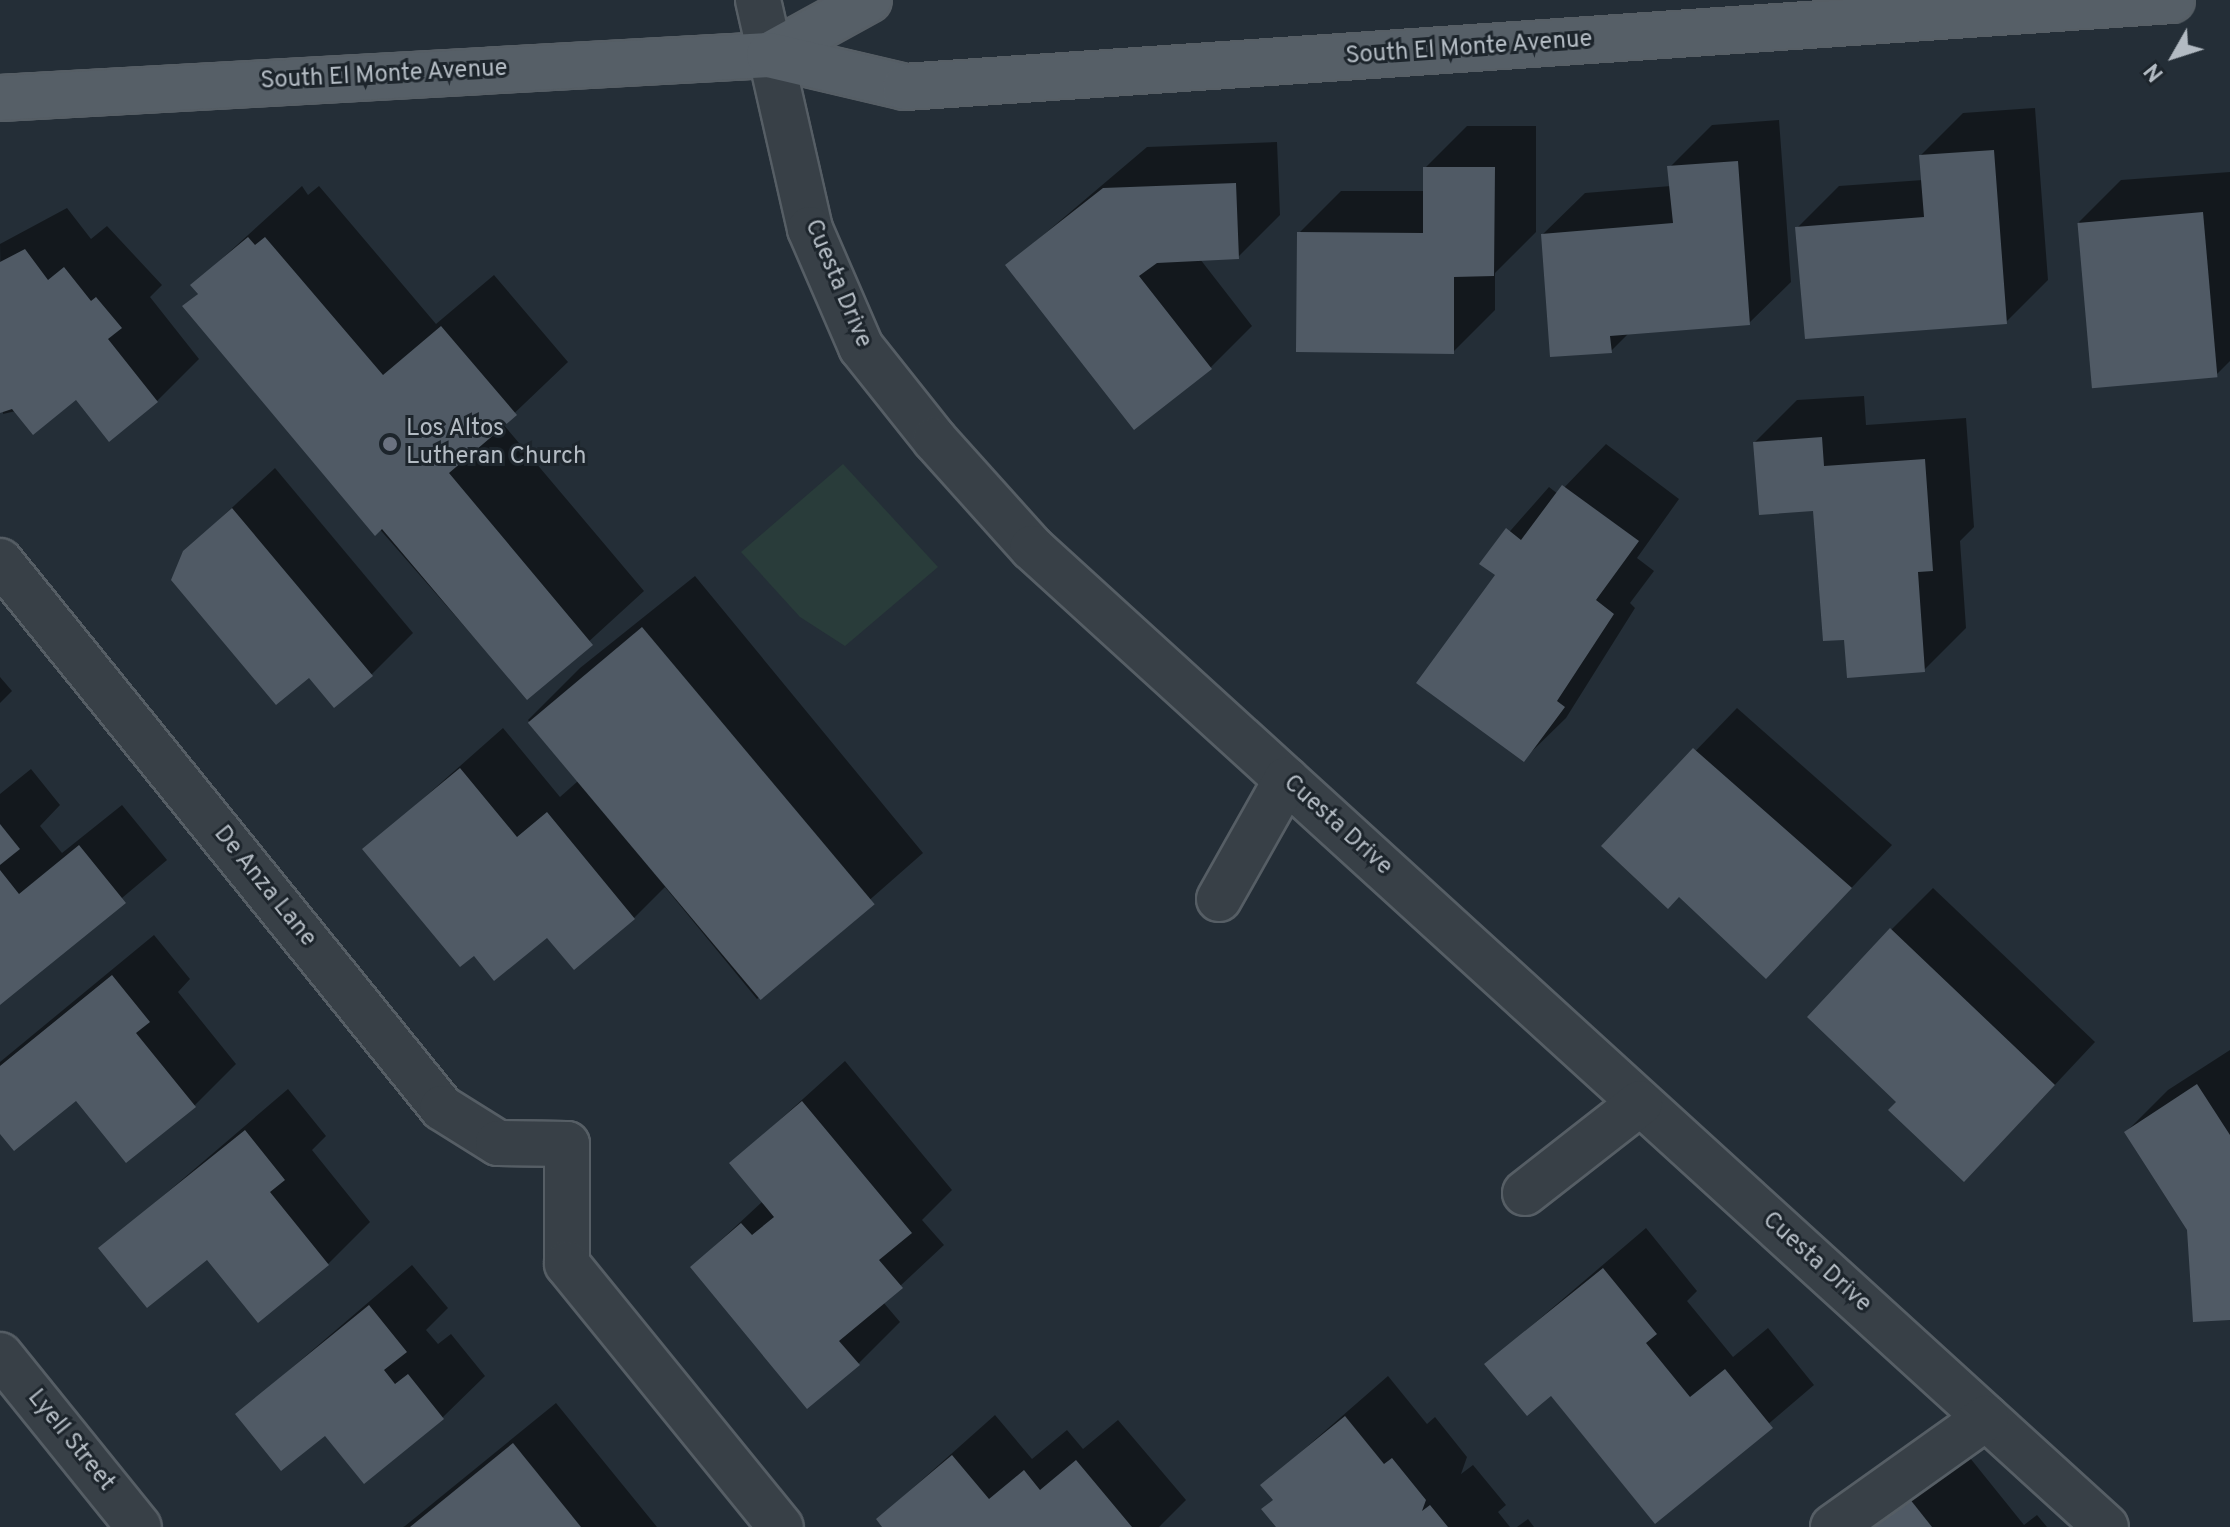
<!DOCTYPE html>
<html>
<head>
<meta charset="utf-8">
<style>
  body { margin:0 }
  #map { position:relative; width:2230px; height:1527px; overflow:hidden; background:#242e37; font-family:Overpass,sans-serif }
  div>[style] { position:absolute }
  .green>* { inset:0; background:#293c3a }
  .shadow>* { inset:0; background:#0007 }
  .building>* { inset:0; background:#505a65; transform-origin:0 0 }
  .roads { filter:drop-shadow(2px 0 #565e65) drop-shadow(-2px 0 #565e65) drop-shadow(0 2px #565e65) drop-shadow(0 -2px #565e65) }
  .minor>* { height:44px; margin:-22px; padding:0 22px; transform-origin:22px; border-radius:22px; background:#384047 }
  .major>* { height:44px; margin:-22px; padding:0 22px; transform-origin:22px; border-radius:22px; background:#565f67 }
  .dots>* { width:22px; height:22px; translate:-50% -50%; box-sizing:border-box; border:4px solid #1d252c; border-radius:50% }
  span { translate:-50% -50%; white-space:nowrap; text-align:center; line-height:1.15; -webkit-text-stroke:6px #1d252c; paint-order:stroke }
  .street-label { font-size:24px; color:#b3bbc3 }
  .poi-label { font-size:24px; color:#b3bbc3 }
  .left { translate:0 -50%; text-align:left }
  .north { position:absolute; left:2134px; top:16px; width:80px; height:80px; -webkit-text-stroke:6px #1d252c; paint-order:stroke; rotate:231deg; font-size:22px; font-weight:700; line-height:32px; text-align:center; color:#b3bbc3 }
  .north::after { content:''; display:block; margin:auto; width:28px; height:36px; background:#b3bbc3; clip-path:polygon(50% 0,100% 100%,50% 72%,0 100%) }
</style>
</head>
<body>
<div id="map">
  <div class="green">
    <i style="clip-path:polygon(843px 464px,938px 567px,845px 646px,800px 617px,741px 552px)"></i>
  </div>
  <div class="shadow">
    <i style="clip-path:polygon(2035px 108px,2048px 280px,2006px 322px,1797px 228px,1839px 186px,1923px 180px,1921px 155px,1963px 113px)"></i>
    <i style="clip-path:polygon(1779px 120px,1791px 282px,1749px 323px,1629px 333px,1611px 351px,1543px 234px,1585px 193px,1671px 186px,1670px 167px,1712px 125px)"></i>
    <i style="clip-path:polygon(1467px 126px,1536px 126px,1536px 232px,1495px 273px,1495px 310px,1453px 352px,1299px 233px,1341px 191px,1425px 191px,1425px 168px)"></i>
    <i style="clip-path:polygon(1277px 142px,1280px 215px,1238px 257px,1200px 259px,1252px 326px,1210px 368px,1008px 265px,1147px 147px)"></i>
    <i style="clip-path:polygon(2230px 172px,2230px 361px,2216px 375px,2079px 222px,2121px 180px)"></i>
    <i style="clip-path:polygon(302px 186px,308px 195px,319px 186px,436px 324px,494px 275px,568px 362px,503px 424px,644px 591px,527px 698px,185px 306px,199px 293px,193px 285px)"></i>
    <i style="clip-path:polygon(67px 208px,91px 239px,107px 226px,162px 285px,150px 297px,199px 359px,157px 401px,76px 397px,3px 414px,0 244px)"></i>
    <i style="clip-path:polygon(1864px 396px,1866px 425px,1966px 418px,1974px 527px,1960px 541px,1966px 628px,1924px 670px,1846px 638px,1815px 509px,1755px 442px,1797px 400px)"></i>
    <i style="clip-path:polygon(1606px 444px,1679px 499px,1637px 558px,1654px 571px,1630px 603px,1635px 608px,1566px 718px,1524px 759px,1498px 575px,1482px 563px,1549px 487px,1558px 494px)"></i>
    <i style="clip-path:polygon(275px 468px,413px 633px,372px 674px,309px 675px,184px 552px)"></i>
    <i style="clip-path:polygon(695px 576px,923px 853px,757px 999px,665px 887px,634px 918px,474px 953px,365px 850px,503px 728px,560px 797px,578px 781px,528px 720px,580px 668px)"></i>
    <i style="clip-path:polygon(0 677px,12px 691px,0 703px)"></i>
    <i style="clip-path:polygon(1737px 708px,1892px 845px,1807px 935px,1680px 895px,1604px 846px)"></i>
    <i style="clip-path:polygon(31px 769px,60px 805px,40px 826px,62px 853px,122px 805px,167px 860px,0 1001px,0 794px)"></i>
    <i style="clip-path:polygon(1933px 888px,2095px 1042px,2006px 1137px,1899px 1102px,1891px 930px)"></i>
    <i style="clip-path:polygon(154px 935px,190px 979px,178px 992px,236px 1064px,194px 1106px,76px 1099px,0 1130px,0 1062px)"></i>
    <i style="clip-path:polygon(2230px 1050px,2230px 1318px,2189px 1229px,2126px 1132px,2168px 1090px)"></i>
    <i style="clip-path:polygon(845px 1061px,952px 1190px,922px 1220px,944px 1245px,883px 1302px,900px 1322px,858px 1364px,692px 1267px,763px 1201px,732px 1163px)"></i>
    <i style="clip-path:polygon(288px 1089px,326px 1136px,312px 1150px,370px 1222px,328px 1264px,101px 1249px)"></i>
    <i style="clip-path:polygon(1646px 1228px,1697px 1291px,1687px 1301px,1733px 1357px,1768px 1328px,1814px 1385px,1655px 1521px,1552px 1393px,1487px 1364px)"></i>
    <i style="clip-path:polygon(412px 1265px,448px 1308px,426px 1330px,438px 1344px,451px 1334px,485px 1376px,443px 1417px,365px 1481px,326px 1433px,238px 1414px)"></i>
    <i style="clip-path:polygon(1388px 1376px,1427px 1424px,1435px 1417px,1467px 1457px,1461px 1474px,1473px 1465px,1506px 1505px,1498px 1512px,1510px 1527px,1278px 1527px,1274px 1499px,1263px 1485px)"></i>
    <i style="clip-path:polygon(556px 1403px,657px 1527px,403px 1527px,405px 1526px)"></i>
    <i style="clip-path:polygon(995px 1415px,1032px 1459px,1067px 1430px,1083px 1449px,1118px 1420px,1186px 1500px,1159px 1527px,885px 1527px,878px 1519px)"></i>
    <i style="clip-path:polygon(1962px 1448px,2024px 1525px,2037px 1515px,2047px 1527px,1864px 1527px)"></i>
    <i style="clip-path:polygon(1528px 1519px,1534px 1527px,1517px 1527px)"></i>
  </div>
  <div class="building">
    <i style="clip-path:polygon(1994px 150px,2007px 324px,1805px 339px,1795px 227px,1924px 217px,1919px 155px)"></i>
    <i style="clip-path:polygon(1738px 161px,1750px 325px,1610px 336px,1612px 353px,1550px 357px,1541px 234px,1673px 223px,1667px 166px)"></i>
    <i style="clip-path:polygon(1423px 167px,1495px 167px,1494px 276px,1454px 277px,1454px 354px,1296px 352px,1297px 232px,1423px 233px)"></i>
    <i style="clip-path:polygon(1236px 183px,1239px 259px,1157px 263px,1139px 276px,1212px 369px,1134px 430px,1005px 265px,1103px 188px)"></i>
    <i style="left:2203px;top:212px;width:166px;height:126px;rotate:85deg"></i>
    <i style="clip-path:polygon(248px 237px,255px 245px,265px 237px,383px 375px,441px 326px,517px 415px,449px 473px,593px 645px,527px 700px,382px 529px,375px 536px,182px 306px,198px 294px,190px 285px)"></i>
    <i style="clip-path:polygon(25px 249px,48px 280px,64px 267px,91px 301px,96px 297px,122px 328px,108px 339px,158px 402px,109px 442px,76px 400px,33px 435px,12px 409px,0 413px,0 262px)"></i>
    <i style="clip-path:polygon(1822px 437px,1824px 466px,1925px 459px,1933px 571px,1918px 572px,1925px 672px,1847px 678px,1844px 640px,1823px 641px,1813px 511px,1759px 515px,1753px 442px)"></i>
    <i style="clip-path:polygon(1562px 485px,1639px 541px,1596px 600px,1614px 614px,1557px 701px,1565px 707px,1524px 762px,1416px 683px,1495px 575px,1479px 564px,1506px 528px,1521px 540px)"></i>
    <i style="clip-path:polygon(232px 508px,373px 676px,334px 708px,309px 678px,276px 705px,171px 580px,183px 551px)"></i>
    <i style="left:642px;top:627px;width:362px;height:149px;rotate:50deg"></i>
    <i style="clip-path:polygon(1693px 748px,1852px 888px,1766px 979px,1679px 897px,1668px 909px,1601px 846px)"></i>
    <i style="clip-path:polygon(460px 768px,517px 837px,547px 812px,635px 919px,574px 970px,547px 938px,494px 981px,474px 956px,460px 967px,362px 849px)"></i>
    <i style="clip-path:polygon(0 824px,20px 849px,0 865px)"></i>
    <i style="clip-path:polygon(79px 845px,126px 903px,0 1005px,0 870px,19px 894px)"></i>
    <i style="clip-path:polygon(1890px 928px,2055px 1085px,1964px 1182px,1888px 1110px,1896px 1102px,1807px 1017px)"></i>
    <i style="clip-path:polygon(112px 975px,150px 1022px,136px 1033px,196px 1107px,126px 1163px,76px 1101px,14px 1151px,0 1134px,0 1066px)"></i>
    <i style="clip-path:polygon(2197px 1084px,2230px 1135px,2230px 1320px,2193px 1322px,2187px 1230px,2124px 1132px)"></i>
    <i style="clip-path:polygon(802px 1101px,912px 1233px,879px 1260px,903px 1288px,839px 1341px,860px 1365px,807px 1409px,690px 1267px,741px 1223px,752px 1235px,774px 1217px,729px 1163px)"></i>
    <i style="clip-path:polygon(245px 1130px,285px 1180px,270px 1192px,329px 1265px,258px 1323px,207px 1260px,147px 1308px,98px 1248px)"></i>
    <i style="clip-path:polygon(1603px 1268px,1657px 1334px,1646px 1343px,1690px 1397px,1725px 1369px,1773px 1428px,1655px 1524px,1551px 1396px,1527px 1416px,1484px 1364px)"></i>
    <i style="clip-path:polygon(369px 1305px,407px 1352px,384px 1370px,395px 1384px,408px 1374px,444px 1419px,364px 1484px,325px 1436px,281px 1471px,235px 1414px)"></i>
    <i style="clip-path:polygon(1345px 1416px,1384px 1464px,1392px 1458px,1426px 1500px,1422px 1511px,1430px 1505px,1448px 1527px,1276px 1527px,1261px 1509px,1273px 1500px,1260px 1485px)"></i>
    <i style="clip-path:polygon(513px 1443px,581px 1527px,410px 1527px)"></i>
    <i style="clip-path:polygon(952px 1455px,989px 1499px,1024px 1470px,1040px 1490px,1076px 1460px,1132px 1527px,882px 1527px,876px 1519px)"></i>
    <i style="clip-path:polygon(1909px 1498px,1932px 1527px,1873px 1527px)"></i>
  </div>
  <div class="roads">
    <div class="minor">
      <i style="left:758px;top:0;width:235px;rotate:77.2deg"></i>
      <i style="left:810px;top:229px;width:129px;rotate:66.6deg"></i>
      <i style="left:861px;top:347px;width:119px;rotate:51.5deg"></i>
      <i style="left:935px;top:440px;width:145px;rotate:48.1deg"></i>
      <i style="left:1032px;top:548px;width:1453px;rotate:42.35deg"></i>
      <i style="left:0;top:561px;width:703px;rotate:51.06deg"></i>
      <i style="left:442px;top:1108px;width:66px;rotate:32deg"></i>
      <i style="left:498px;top:1143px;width:69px;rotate:0.8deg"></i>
      <i style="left:567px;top:1144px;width:120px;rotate:90deg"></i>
      <i style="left:567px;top:1264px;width:339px;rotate:50.9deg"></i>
      <i style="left:1219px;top:899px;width:137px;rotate:-60.6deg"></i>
      <i style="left:1525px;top:1193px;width:146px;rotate:-38deg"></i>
      <i style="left:0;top:1355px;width:221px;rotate:51.1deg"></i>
      <i style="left:1833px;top:1527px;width:188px;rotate:-35.5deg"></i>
    </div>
    <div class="major">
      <i style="left:769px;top:55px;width:114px;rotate:-28.8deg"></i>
      <i style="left:0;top:98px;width:770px;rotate:-3.2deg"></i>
      <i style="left:769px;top:55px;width:140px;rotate:13.2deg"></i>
      <i style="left:905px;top:87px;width:1270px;rotate:-3.93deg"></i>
    </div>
  </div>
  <div class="dots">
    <i style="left:390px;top:444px;background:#6b7280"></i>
  </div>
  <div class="street-label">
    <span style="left:1469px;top:49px;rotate:-4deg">South El Monte Avenue</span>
    <span style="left:384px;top:76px;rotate:-3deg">South El Monte Avenue</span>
    <span style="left:837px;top:284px;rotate:67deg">Cuesta Drive</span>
    <span style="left:1337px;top:826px;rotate:42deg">Cuesta Drive</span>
    <span style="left:264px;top:887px;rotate:51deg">De Anza Lane</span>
    <span style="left:1816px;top:1263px;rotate:42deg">Cuesta Drive</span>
    <span style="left:70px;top:1441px;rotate:51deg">Lyell Street</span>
  </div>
  <div class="poi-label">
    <span class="left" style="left:406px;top:444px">Los Altos<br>Lutheran Church</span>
  </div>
  <div class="north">N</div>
</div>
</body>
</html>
